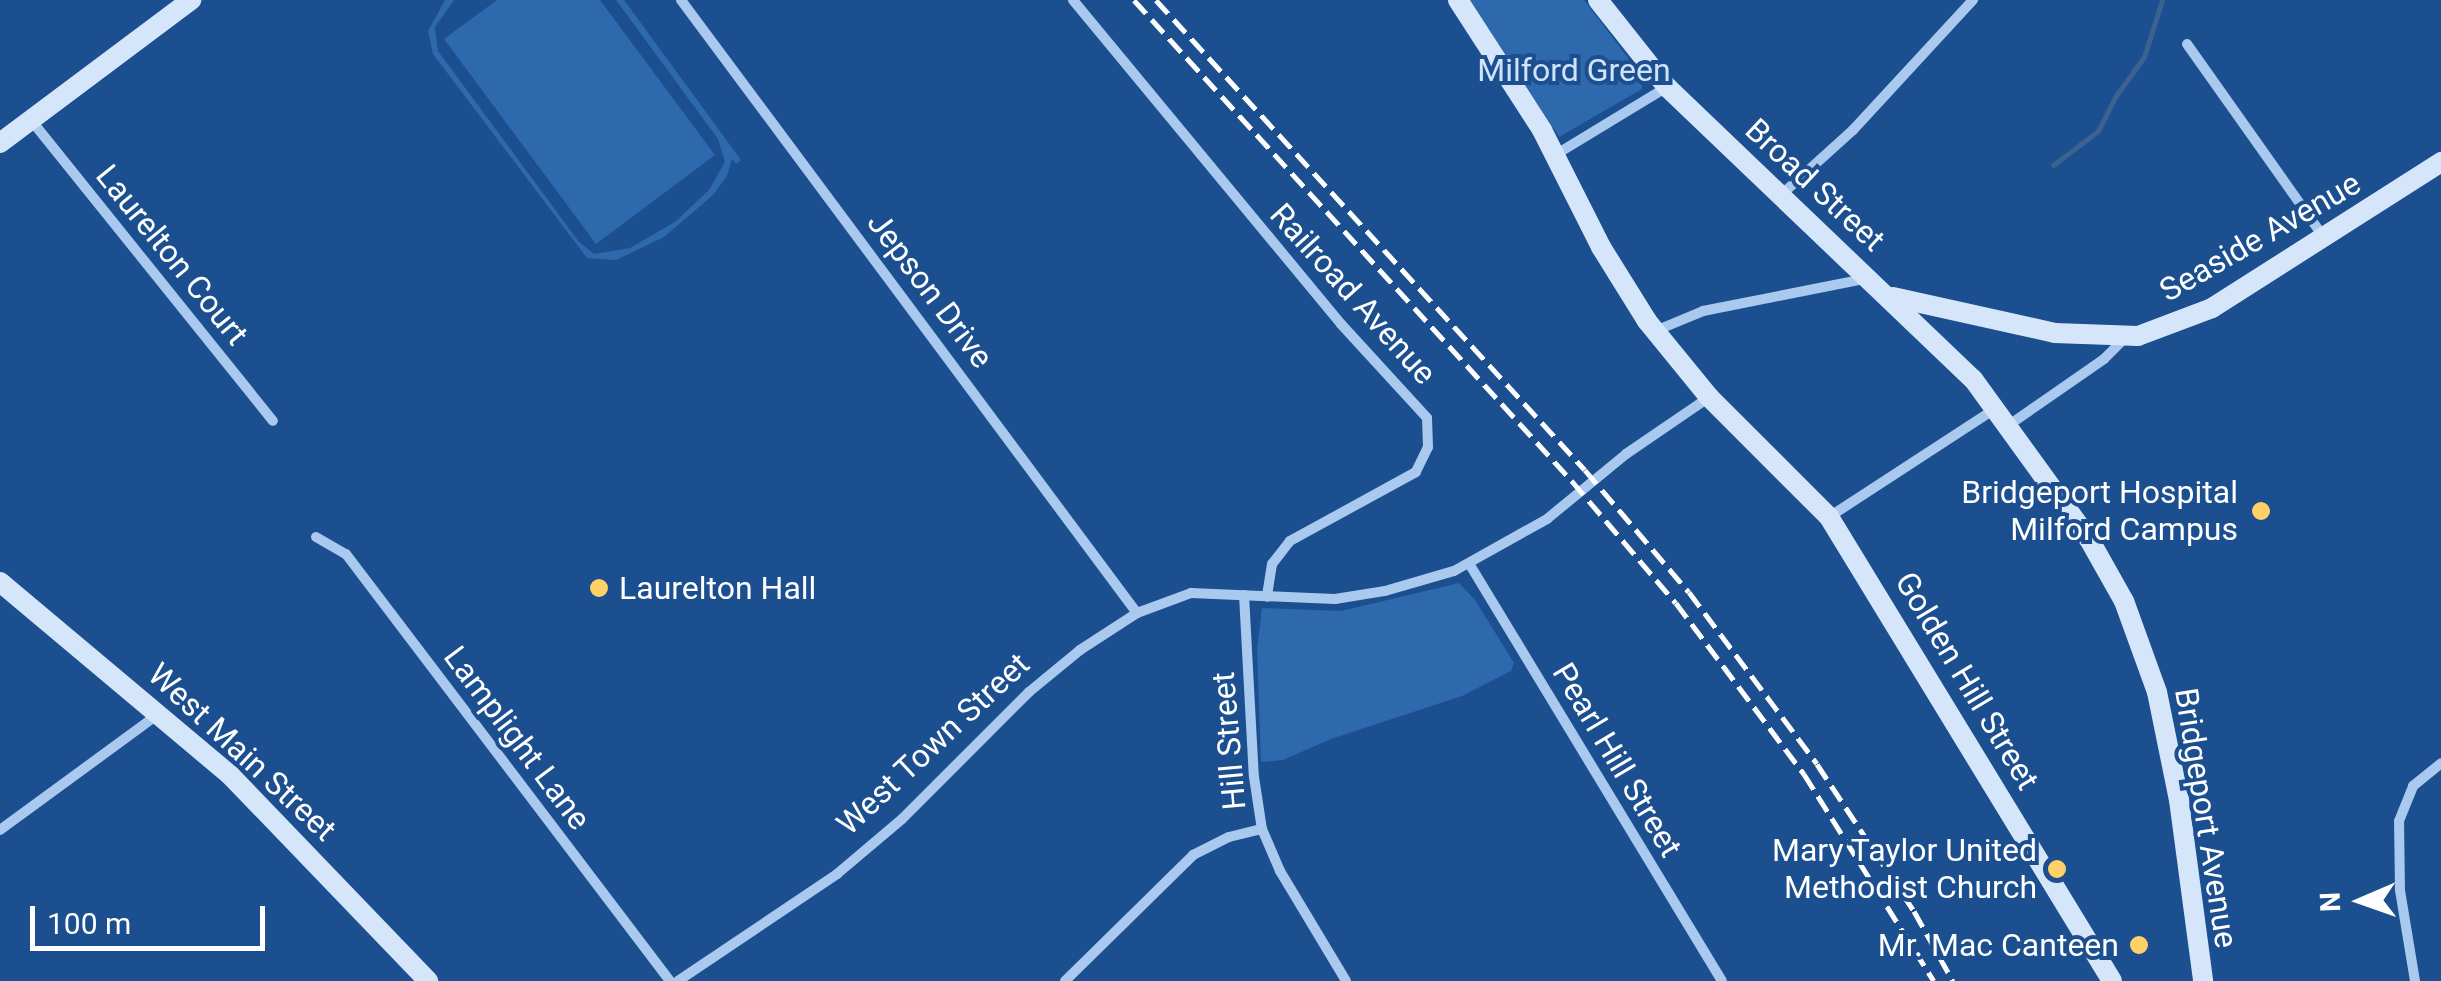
<!DOCTYPE html>
<html>
<head>
<meta charset="utf-8">
<style>
  body { margin:0 }
  #map { position:relative; width:2441px; height:981px; overflow:hidden; background:#1b4f8f; font-family:Roboto,sans-serif }
  div>[style] { position:absolute }
  .green>* { inset:0; background:#2e69ad }
  .stream>* { height:5px; margin:-2.5px; padding:0 2.5px; transform-origin:2.5px; border-radius:2.5px; background:#3c6290 }
  .minor>* { height:10px; margin:-5px; padding:0 5px; transform-origin:5px; border-radius:5px; background:#a9c9ee }
  .secondary>* { height:20px; margin:-10px; padding:0 10px; transform-origin:10px; border-radius:10px; background:#d6e6fa }
  .rail>* { height:5px; margin-top:-2.5px; transform-origin:0; background:repeating-linear-gradient(90deg,#fff 0 18px,transparent 0 26px) }
  .dots>* { width:28px; height:28px; translate:-50% -50%; box-sizing:border-box; border:5px solid #1b4f8f; border-radius:50% }
  span { translate:-50% -50%; white-space:nowrap; text-align:center; line-height:1.15; -webkit-text-stroke:8px #1b4f8f; paint-order:stroke }
  .park-label { font-size:32px; color:#cfe3fa }
  .street-label { font-size:32px; color:#fff }
  .poi-label { font-size:32px; color:#fff }
  .right { translate:-100% -50%; text-align:right }
  .left { translate:0 -50%; text-align:left }
  .north { position:absolute; left:2311px; top:851px; width:100px; height:100px; -webkit-text-stroke:8px #1b4f8f; paint-order:stroke; rotate:268deg; font-size:28px; font-weight:700; line-height:40px; text-align:center; color:#fff }
  .north::after { content:''; display:block; margin:auto; width:35px; height:45px; background:#fff; clip-path:polygon(50% 0,100% 100%,50% 72%,0 100%) }
  .scale { position:absolute; left:30px; top:906px; width:235px; height:45px; box-sizing:border-box; border:5px solid #fff; border-top:0; padding-left:12px; font-size:30px; line-height:35px; white-space:nowrap; color:#fff; -webkit-text-stroke:8px #1b4f8f; paint-order:stroke }
</style>
</head>
<body>
<div id="map">
  <div class="green">
    <i style="clip-path:polygon(445px 0,454px 0,435px 27px,438px 51px,579px 242px,594px 254px,630px 248px,675px 222px,709px 190px,725px 162px,718px 139px,616px 0,624px 0,741px 160px,736px 164px,732px 159px,727px 176px,713px 195px,664px 237px,616px 260px,587px 258px,433px 54px,428px 31px)"></i>
    <i style="clip-path:polygon(497px 0,600px 0,715px 155px,596px 244px,444px 39px)"></i>
    <i style="clip-path:polygon(1469px 0,1584px 0,1641px 75px,1642px 89px,1559px 137px)"></i>
    <i style="clip-path:polygon(1459px 583px,1475px 600px,1514px 663px,1511px 671px,1462px 696px,1331px 739px,1283px 760px,1261px 762px,1257px 649px,1262px 608px,1341px 611px)"></i>
  </div>
  <div class="stream">
    <i style="left:2053px;top:165px;width:56px;rotate:-37.1deg"></i>
    <i style="left:2098px;top:131px;width:38px;rotate:-63deg"></i>
    <i style="left:2115px;top:97px;width:49px;rotate:-54.1deg"></i>
    <i style="left:2144px;top:57px;width:60px;rotate:-72.5deg"></i>
  </div>
  <div class="minor">
    <i style="left:681px;top:0;width:764px;rotate:53.36deg"></i>
    <i style="left:1073px;top:0;width:420px;rotate:50.4deg"></i>
    <i style="left:1341px;top:324px;width:127px;rotate:47.5deg"></i>
    <i style="left:1427px;top:418px;width:29px;rotate:88deg"></i>
    <i style="left:1428px;top:447px;width:28px;rotate:116deg"></i>
    <i style="left:1416px;top:472px;width:144px;rotate:151.3deg"></i>
    <i style="left:1290px;top:541px;width:29px;rotate:128deg"></i>
    <i style="left:1272px;top:564px;width:33px;rotate:99deg"></i>
    <i style="left:2187px;top:44px;width:235px;rotate:54.7deg"></i>
    <i style="left:31px;top:120px;width:386px;rotate:51.2deg"></i>
    <i style="left:1555px;top:155px;width:131px;rotate:-31.3deg"></i>
    <i style="left:1781px;top:195px;width:97px;rotate:-42.1deg"></i>
    <i style="left:1853px;top:130px;width:177px;rotate:-47.3deg"></i>
    <i style="left:1655px;top:331px;width:52px;rotate:-22.6deg"></i>
    <i style="left:1703px;top:311px;width:165px;rotate:-11.2deg"></i>
    <i style="left:2009px;top:425px;width:116px;rotate:-34.8deg"></i>
    <i style="left:2104px;top:359px;width:30px;rotate:-45deg"></i>
    <i style="left:1829px;top:517px;width:199px;rotate:-33.1deg"></i>
    <i style="left:316px;top:537px;width:34px;rotate:30deg"></i>
    <i style="left:346px;top:554px;width:536px;rotate:52.81deg"></i>
    <i style="left:1470px;top:565px;width:486px;rotate:58.8deg"></i>
    <i style="left:1244px;top:595px;width:182px;rotate:86.9deg"></i>
    <i style="left:1254px;top:777px;width:53px;rotate:81.3deg"></i>
    <i style="left:1262px;top:829px;width:46px;rotate:66.8deg"></i>
    <i style="left:1280px;top:871px;width:128px;rotate:59deg"></i>
    <i style="left:0;top:830px;width:198px;rotate:-36.2deg"></i>
    <i style="left:678px;top:981px;width:192px;rotate:-33.9deg"></i>
    <i style="left:837px;top:874px;width:85px;rotate:-40.2deg"></i>
    <i style="left:902px;top:819px;width:180px;rotate:-45deg"></i>
    <i style="left:1029px;top:692px;width:66px;rotate:-39.5deg"></i>
    <i style="left:1080px;top:650px;width:68px;rotate:-33deg"></i>
    <i style="left:1137px;top:613px;width:58px;rotate:-20.3deg"></i>
    <i style="left:1191px;top:593px;width:144px;rotate:2.4deg"></i>
    <i style="left:1335px;top:599px;width:51px;rotate:-9.1deg"></i>
    <i style="left:1385px;top:591px;width:72px;rotate:-16.2deg"></i>
    <i style="left:1454px;top:571px;width:107px;rotate:-29.2deg"></i>
    <i style="left:1547px;top:519px;width:102px;rotate:-39.4deg"></i>
    <i style="left:1626px;top:454px;width:99px;rotate:-34.3deg"></i>
    <i style="left:1065px;top:981px;width:180px;rotate:-44.5deg"></i>
    <i style="left:1193px;top:855px;width:40px;rotate:-26.6deg"></i>
    <i style="left:1229px;top:837px;width:34px;rotate:-14deg"></i>
    <i style="left:2415px;top:981px;width:92px;rotate:-99.4deg"></i>
    <i style="left:2400px;top:890px;width:69px;rotate:-90.8deg"></i>
    <i style="left:2399px;top:821px;width:38px;rotate:-68deg"></i>
    <i style="left:2413px;top:786px;width:36px;rotate:-39deg"></i>
  </div>
  <div class="secondary">
    <i style="left:1458px;top:0;width:155px;rotate:57.1deg"></i>
    <i style="left:1542px;top:130px;width:131px;rotate:63.2deg"></i>
    <i style="left:1601px;top:247px;width:87px;rotate:58.1deg"></i>
    <i style="left:1647px;top:321px;width:98px;rotate:50.8deg"></i>
    <i style="left:1709px;top:397px;width:170px;rotate:45deg"></i>
    <i style="left:1829px;top:517px;width:543px;rotate:58.62deg"></i>
    <i style="left:1598px;top:0;width:111px;rotate:51.6deg"></i>
    <i style="left:1667px;top:87px;width:423px;rotate:43.7deg"></i>
    <i style="left:1973px;top:379px;width:198px;rotate:54.1deg"></i>
    <i style="left:2089px;top:539px;width:71px;rotate:60.6deg"></i>
    <i style="left:2124px;top:601px;width:97px;rotate:70.1deg"></i>
    <i style="left:2157px;top:692px;width:110px;rotate:78.5deg"></i>
    <i style="left:2179px;top:800px;width:183px;rotate:82.4deg"></i>
    <i style="left:0;top:143px;width:239px;rotate:-36.8deg"></i>
    <i style="left:1893px;top:297px;width:166px;rotate:12.5deg"></i>
    <i style="left:2055px;top:333px;width:83px;rotate:2.1deg"></i>
    <i style="left:2138px;top:336px;width:79px;rotate:-20.7deg"></i>
    <i style="left:2212px;top:308px;width:272px;rotate:-32.5deg"></i>
    <i style="left:0;top:582px;width:300px;rotate:40deg"></i>
    <i style="left:230px;top:775px;width:286px;rotate:46.1deg"></i>
  </div>
  <div class="rail">
    <i style="left:1134px;top:0;width:651px;rotate:47.68deg"></i>
    <i style="left:1572px;top:481px;width:160px;rotate:49.6deg"></i>
    <i style="left:1676px;top:603px;width:214px;rotate:53.2deg"></i>
    <i style="left:1804px;top:774px;width:244px;rotate:57.9deg"></i>
    <i style="left:1156px;top:0;width:636px;rotate:47.61deg"></i>
    <i style="left:1585px;top:470px;width:160px;rotate:49.6deg"></i>
    <i style="left:1689px;top:592px;width:214px;rotate:53.3deg"></i>
    <i style="left:1817px;top:764px;width:176px;rotate:56.6deg"></i>
    <i style="left:1914px;top:911px;width:80px;rotate:60.9deg"></i>
  </div>
  <div class="dots">
    <i style="left:2261px;top:511px;background:#ffd166"></i>
    <i style="left:599px;top:588px;background:#ffd166"></i>
    <i style="left:2057px;top:869px;background:#ffd166"></i>
    <i style="left:2139px;top:945px;background:#ffd166"></i>
  </div>
  <div class="park-label">
    <span style="left:1574px;top:70px">Milford Green</span>
  </div>
  <div class="street-label">
    <span style="left:1815px;top:185px;rotate:43deg">Broad Street</span>
    <span style="left:2260px;top:237px;rotate:-30deg">Seaside Avenue</span>
    <span style="left:172px;top:255px;rotate:51deg">Laurelton Court</span>
    <span style="left:930px;top:290px;rotate:53deg">Jepson Drive</span>
    <span style="left:1353px;top:294px;rotate:48deg">Railroad Avenue</span>
    <span style="left:1967px;top:681px;rotate:59deg">Golden Hill Street</span>
    <span style="left:517px;top:738px;rotate:53deg">Lamplight Lane</span>
    <span style="left:1229px;top:741px;rotate:-95deg">Hill Street</span>
    <span style="left:933px;top:744px;rotate:-43deg">West Town Street</span>
    <span style="left:242px;top:752px;rotate:43deg">West Main Street</span>
    <span style="left:1617px;top:760px;rotate:59deg">Pearl Hill Street</span>
    <span style="left:2206px;top:818px;rotate:81deg">Bridgeport Avenue</span>
  </div>
  <div class="poi-label">
    <span class="right" style="left:2238px;top:511px">Bridgeport Hospital<br>Milford Campus</span>
    <span class="left" style="left:619px;top:588px">Laurelton Hall</span>
    <span class="right" style="left:2037px;top:869px">Mary Taylor United<br>Methodist Church</span>
    <span class="right" style="left:2119px;top:945px">Mr. Mac Canteen</span>
  </div>
  <div class="north">N</div>
  <div class="scale">100 m</div>
</div>
</body>
</html>
